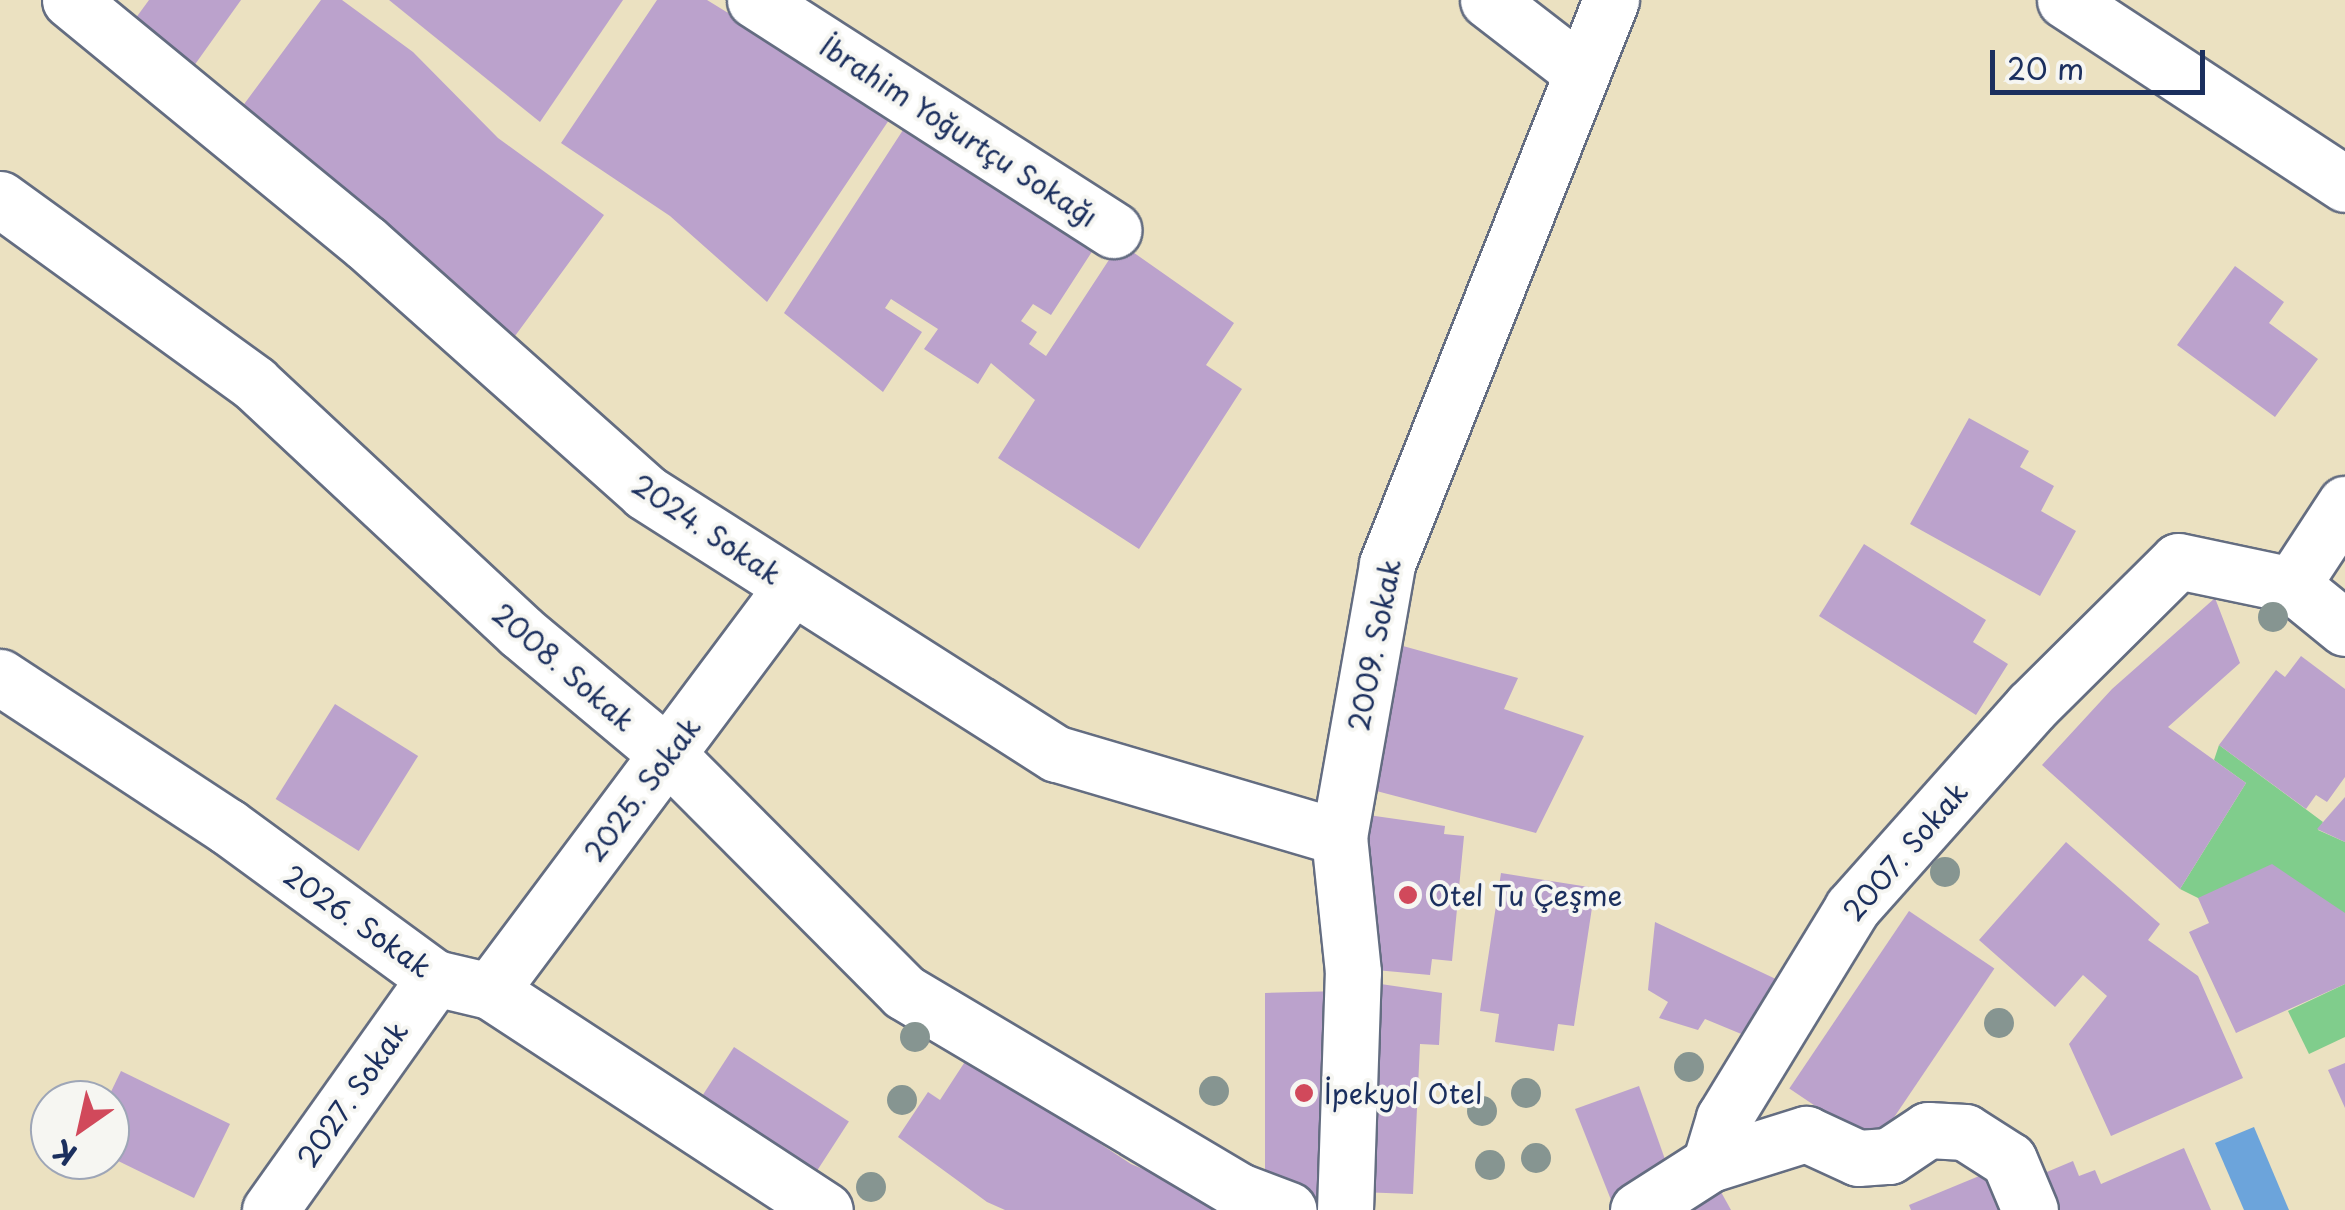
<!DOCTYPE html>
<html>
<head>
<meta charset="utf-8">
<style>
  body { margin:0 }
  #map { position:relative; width:2345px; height:1210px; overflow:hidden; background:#ebe1c1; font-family:"Playpen Sans",sans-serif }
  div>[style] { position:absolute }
  .green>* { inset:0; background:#80cd8c }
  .water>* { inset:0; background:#6ca4db }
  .building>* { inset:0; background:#bba2cc; transform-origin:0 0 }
  .roads { filter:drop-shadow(2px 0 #646d81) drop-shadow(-2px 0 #646d81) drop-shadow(0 2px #646d81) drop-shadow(0 -2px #646d81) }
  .minor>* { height:55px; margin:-27.5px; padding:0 27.5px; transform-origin:27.5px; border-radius:27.5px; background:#fff }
  .trees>* { width:30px; height:30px; margin:-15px; border-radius:50%; background:#869591 }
  .dots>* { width:28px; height:28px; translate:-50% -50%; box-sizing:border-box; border:5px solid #f6f6f2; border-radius:50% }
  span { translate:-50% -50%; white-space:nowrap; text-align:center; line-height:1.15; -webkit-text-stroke:8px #f6f6f2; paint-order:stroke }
  .street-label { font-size:28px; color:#1b2f5e }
  .poi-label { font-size:28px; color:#1b2f5e }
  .left { translate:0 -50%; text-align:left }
  .north { position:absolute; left:30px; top:1080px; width:100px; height:100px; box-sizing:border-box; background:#f6f6f2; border:2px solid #9ea6b7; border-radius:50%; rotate:214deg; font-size:28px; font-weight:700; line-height:40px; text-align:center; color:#1b2f5e }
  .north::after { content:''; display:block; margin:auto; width:35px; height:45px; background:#d1495b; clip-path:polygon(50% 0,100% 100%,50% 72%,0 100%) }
  .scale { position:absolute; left:1990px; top:50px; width:215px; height:45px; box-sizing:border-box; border:5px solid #1b2f5e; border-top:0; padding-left:12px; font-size:30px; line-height:35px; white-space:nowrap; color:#1b2f5e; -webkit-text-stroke:8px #f6f6f2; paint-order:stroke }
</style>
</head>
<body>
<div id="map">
  <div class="green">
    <i style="clip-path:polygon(2219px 745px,2323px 822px,2318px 830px,2345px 842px,2345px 913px,2198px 898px,2180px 889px,2246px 783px,2214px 760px)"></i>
    <i style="clip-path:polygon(2345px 984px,2345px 1037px,2309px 1054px,2288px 1011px)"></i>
  </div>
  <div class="water">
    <i style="clip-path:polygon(2254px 1127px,2289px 1210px,2244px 1210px,2215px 1143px)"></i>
  </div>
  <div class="building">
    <i style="clip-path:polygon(149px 0,241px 0,191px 70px,130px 26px)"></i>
    <i style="clip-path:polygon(321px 0,342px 0,413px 52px,498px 138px,604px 215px,515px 336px,410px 259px,318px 184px,325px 173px,239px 111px)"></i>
    <i style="clip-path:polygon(389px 0,623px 0,540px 122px)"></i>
    <i style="clip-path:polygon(657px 0,707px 0,893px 114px,767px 302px,670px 216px,561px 143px)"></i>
    <i style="clip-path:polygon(916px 110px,1104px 233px,1051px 315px,1033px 304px,1021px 321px,1037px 332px,1029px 344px,1046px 356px,1120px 243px,1234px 323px,1206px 365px,1242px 389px,1139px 549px,998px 458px,1035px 400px,991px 363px,978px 384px,924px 349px,938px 329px,891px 299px,885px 308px,922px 332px,883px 392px,784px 313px)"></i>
    <i style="clip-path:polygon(2235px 266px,2284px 302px,2269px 323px,2318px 359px,2275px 417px,2177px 345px)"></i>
    <i style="clip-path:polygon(1969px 418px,2029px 451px,2020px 467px,2054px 486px,2041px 511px,2076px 531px,2040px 596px,1910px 524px)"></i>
    <i style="clip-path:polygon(1864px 544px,1986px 620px,1973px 642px,2008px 664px,1976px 715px,1819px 616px)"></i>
    <i style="clip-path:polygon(2215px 598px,2240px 663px,2168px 727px,2246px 783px,2180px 889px,2042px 765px,2112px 689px)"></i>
    <i style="clip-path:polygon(1403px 646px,1518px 678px,1504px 709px,1584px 736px,1536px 833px,1365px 788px)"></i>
    <i style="clip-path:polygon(2301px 656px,2345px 689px,2345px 777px,2327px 802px,2316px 795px,2306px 809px,2219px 745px,2276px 670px,2285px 677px)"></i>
    <i style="left:335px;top:704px;width:98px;height:112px;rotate:32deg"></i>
    <i style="clip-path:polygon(2345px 797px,2345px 842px,2317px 829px)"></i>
    <i style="clip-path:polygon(1368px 815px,1445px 826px,1444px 834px,1464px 836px,1452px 961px,1432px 959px,1430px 975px,1365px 969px)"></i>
    <i style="clip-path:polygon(2066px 842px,2160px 924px,2148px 940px,2198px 976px,2243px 1078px,2111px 1136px,2069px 1044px,2107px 996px,2083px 975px,2055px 1007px,1979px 940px)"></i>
    <i style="clip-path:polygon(2272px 864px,2345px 913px,2345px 984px,2236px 1033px,2189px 932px,2209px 923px,2198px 898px)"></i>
    <i style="clip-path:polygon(1501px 873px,1595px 888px,1574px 1026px,1558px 1024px,1554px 1051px,1495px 1042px,1499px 1014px,1480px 1011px)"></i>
    <i style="left:1909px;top:911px;width:103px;height:214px;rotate:34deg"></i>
    <i style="clip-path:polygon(1655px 922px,1780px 981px,1751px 1038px,1705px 1019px,1698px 1030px,1659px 1018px,1668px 1002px,1648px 990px)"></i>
    <i style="clip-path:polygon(1367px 982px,1442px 993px,1439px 1045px,1420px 1044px,1413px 1194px,1359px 1192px)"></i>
    <i style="clip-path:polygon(1343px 991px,1336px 1207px,1265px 1188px,1265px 993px)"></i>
    <i style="left:734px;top:1047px;width:137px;height:71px;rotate:33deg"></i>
    <i style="clip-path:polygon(968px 1057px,1131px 1164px,1239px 1210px,1005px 1210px,987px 1202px,898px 1137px,928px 1092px,940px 1100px)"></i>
    <i style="clip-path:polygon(2345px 1063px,2345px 1108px,2328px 1070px)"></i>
    <i style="clip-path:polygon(121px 1071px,230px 1124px,194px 1198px,110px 1157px,107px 1100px)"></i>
    <i style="clip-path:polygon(1639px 1086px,1672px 1179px,1615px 1210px,1575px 1109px)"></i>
    <i style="clip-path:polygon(2184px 1148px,2211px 1210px,2040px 1210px,2028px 1180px,2073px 1161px,2079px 1176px,2095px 1170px,2101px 1184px)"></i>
    <i style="clip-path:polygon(2001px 1167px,2019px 1210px,1911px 1210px,1909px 1205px)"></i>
    <i style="clip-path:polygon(1716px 1183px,1731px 1210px,1664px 1210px)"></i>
  </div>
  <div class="roads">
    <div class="minor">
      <i style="left:70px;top:0;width:383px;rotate:39.4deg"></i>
      <i style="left:366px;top:243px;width:374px;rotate:41.7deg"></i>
      <i style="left:645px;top:492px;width:488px;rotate:32.5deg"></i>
      <i style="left:1057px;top:754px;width:294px;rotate:16.4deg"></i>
      <i style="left:755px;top:0;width:426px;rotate:32.7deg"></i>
      <i style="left:1488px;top:0;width:116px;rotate:37.7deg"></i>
      <i style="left:2065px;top:0;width:335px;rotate:33.3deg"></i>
      <i style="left:0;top:199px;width:314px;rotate:35.9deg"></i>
      <i style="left:254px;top:383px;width:365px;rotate:43deg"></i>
      <i style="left:521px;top:632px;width:192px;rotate:39.9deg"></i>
      <i style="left:668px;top:755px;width:334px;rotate:45.1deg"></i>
      <i style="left:904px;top:992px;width:390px;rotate:30.7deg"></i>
      <i style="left:1239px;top:1191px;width:53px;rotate:20.8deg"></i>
      <i style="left:2292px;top:585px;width:97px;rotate:-56.8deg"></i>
      <i style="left:0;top:677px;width:272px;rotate:33.3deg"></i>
      <i style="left:227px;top:826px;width:258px;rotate:36.2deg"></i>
      <i style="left:435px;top:978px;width:57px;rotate:13.3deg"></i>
      <i style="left:490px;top:991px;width:400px;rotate:33.2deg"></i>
      <i style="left:490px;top:991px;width:504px;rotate:-53.22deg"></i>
      <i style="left:1710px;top:1164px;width:101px;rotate:-17.4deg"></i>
      <i style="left:1806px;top:1134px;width:57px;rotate:24.8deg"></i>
      <i style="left:1858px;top:1158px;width:31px;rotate:-4deg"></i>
      <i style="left:1889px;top:1156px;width:47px;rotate:-33.7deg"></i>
      <i style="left:1928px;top:1130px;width:37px;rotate:3deg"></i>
      <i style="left:1965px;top:1132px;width:52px;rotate:32.5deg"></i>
      <i style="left:2009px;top:1160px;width:54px;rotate:67.2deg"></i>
      <i style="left:270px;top:1210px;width:285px;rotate:-54.6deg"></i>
      <i style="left:1345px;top:1210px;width:238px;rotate:-88.1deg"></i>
      <i style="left:1353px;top:972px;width:136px;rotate:-95.9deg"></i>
      <i style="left:1339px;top:837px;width:277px;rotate:-80deg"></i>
      <i style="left:1387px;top:564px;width:607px;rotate:-68.34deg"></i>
      <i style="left:1638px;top:1210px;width:85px;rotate:-32.6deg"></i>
      <i style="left:1710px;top:1164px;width:48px;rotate:-73.1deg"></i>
      <i style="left:1724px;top:1118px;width:246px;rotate:-58.6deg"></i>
      <i style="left:1852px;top:908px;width:269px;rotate:-48.3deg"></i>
      <i style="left:2031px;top:707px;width:207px;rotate:-44.8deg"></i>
      <i style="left:2178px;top:561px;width:116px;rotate:11.9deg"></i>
      <i style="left:2292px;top:585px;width:68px;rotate:39.1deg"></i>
    </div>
  </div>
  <div class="trees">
    <i style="left:2273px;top:617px"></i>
    <i style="left:1945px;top:872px"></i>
    <i style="left:1999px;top:1023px"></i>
    <i style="left:915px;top:1037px"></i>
    <i style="left:1689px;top:1067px"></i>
    <i style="left:1214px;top:1091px"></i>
    <i style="left:1526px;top:1093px"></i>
    <i style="left:902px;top:1100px"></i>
    <i style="left:1482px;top:1111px"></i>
    <i style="left:1536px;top:1158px"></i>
    <i style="left:1490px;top:1165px"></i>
    <i style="left:871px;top:1187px"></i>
  </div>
  <div class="dots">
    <i style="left:1408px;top:895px;background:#d1495b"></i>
    <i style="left:1304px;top:1093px;background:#d1495b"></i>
  </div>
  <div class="street-label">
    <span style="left:959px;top:131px;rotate:33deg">İbrahim Yoğurtçu Sokağı</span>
    <span style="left:707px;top:529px;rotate:34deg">2024. Sokak</span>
    <span style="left:1374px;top:645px;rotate:-79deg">2009. Sokak</span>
    <span style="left:564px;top:667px;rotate:41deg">2008. Sokak</span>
    <span style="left:642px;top:789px;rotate:-53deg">2025. Sokak</span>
    <span style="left:1905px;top:851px;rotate:-49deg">2007. Sokak</span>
    <span style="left:358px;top:921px;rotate:35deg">2026. Sokak</span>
    <span style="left:352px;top:1094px;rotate:-55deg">2027. Sokak</span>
  </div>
  <div class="poi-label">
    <span class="left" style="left:1428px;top:895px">Otel Tu Çeşme</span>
    <span class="left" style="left:1324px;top:1093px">İpekyol Otel</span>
  </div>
  <div class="north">K</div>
  <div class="scale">20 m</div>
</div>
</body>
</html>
